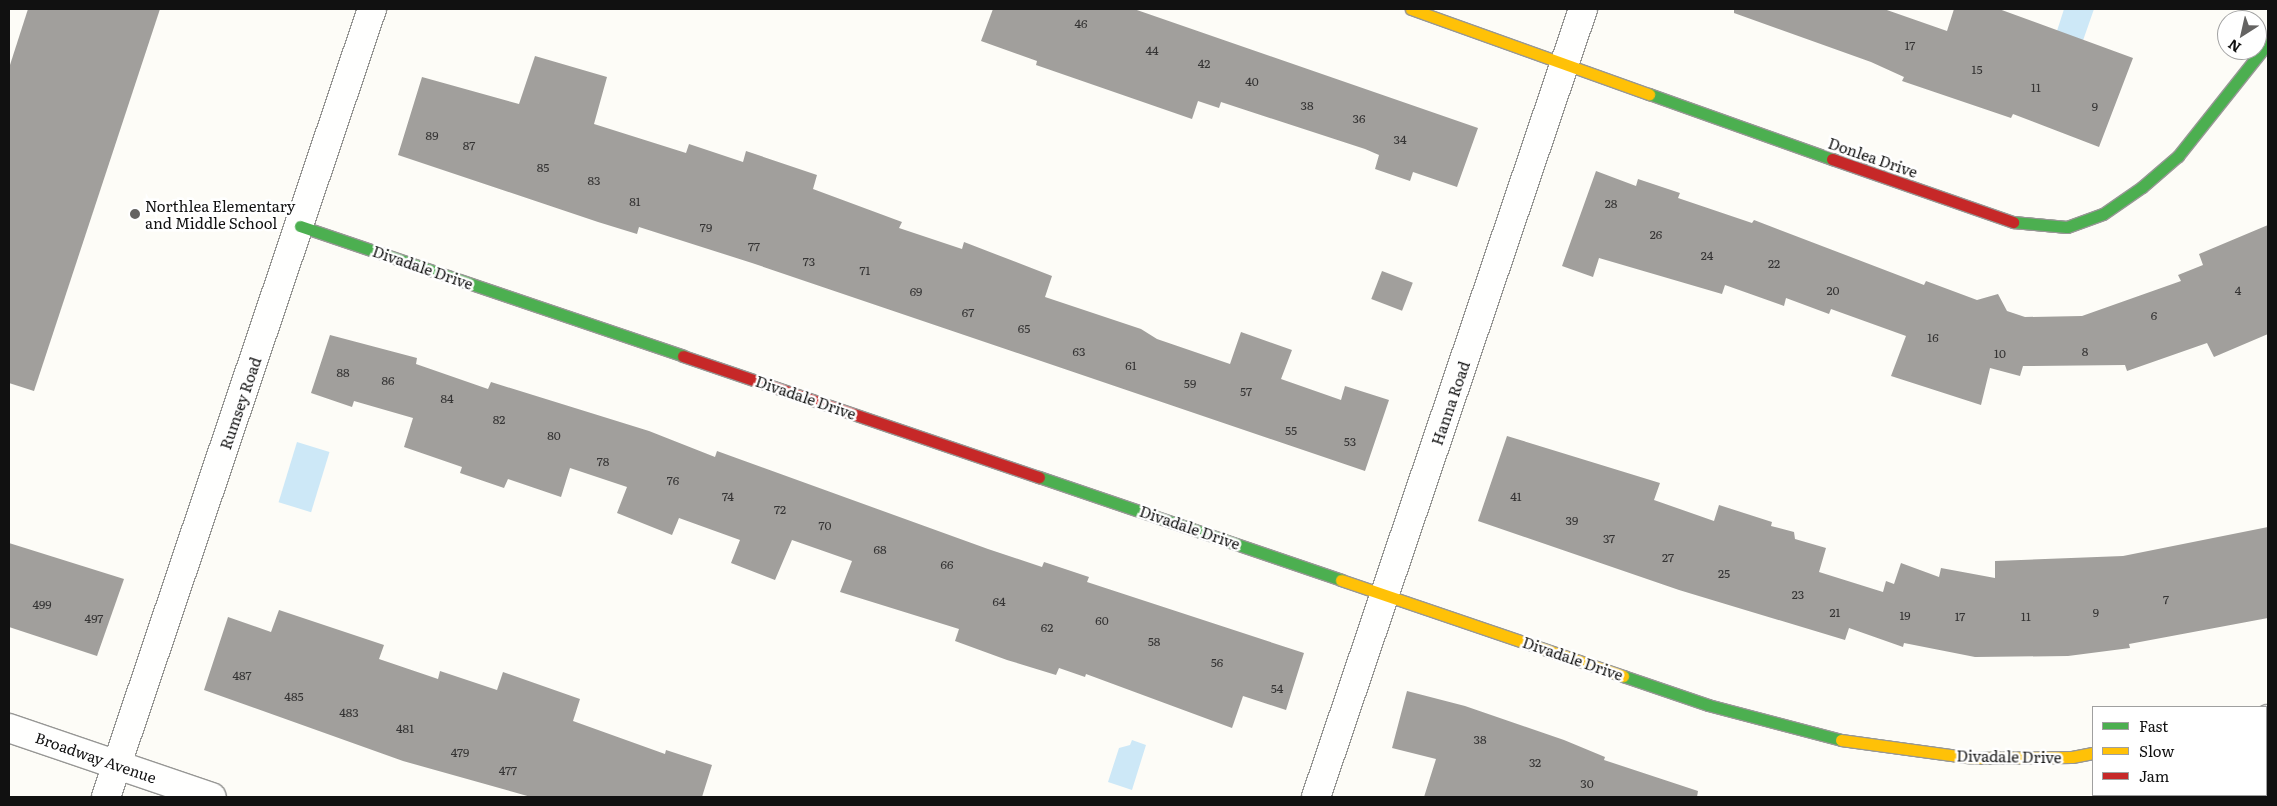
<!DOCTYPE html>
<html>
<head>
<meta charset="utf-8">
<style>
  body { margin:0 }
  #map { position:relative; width:2277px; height:806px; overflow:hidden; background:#fdfcf7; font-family:Literata,serif }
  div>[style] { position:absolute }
  .water>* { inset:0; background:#cde8f7; transform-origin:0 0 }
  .building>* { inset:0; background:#a19f9c; transform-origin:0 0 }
  .roads { filter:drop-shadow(1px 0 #979795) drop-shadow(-1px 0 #979795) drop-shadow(0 1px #979795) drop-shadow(0 -1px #979795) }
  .street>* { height:28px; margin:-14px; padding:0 14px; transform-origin:14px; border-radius:14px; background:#fffffe }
  .fast>* { height:11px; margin:-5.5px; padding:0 5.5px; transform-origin:5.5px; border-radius:5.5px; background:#4caf50 }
  .slow>* { height:11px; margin:-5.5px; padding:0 5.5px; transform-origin:5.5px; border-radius:5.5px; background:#ffc107 }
  .jam>* { height:11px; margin:-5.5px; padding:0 5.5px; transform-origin:5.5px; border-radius:5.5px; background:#c62828 }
  .dots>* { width:14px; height:14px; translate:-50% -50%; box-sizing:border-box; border:2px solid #fff; border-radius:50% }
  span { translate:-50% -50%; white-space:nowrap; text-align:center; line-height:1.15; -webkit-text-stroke:5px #fff; paint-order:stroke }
  .number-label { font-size:12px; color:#353434 }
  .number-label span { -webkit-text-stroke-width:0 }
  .street-label { font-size:15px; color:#111 }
  .poi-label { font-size:15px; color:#111 }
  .left { translate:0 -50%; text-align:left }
  .frame { position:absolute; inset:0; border:10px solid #111; pointer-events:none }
  .legend { position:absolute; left:2092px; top:706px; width:175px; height:90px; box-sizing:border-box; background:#fff; border:1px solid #a0a0a0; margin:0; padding:6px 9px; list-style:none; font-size:15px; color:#111 }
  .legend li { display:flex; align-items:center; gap:10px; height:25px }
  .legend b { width:25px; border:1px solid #a0a0a0 }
  .north { position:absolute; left:2217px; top:10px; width:50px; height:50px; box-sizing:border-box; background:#fff; border:1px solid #a0a0a0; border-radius:50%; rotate:215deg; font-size:14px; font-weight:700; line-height:20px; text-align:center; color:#111 }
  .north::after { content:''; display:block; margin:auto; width:18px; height:22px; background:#646362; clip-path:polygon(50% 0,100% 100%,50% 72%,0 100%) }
</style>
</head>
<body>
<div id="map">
  <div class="water">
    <i style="clip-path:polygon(2064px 9px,2094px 9px,2079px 52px,2050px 53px)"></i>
    <i style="left:297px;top:442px;width:34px;height:63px;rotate:17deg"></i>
    <i style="clip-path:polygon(1132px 740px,1146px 745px,1132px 790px,1108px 782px,1119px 748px,1130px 745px)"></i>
  </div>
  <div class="building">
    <i style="clip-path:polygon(28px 9px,160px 9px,34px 391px,9px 383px,9px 68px)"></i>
    <i style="clip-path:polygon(993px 9px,1134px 9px,1478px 128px,1457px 187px,1413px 172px,1410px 181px,1375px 169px,1379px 155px,1365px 149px,1221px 102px,1219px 108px,1198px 101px,1192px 119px,1036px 65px,1037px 61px,981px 41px)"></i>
    <i style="clip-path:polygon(1734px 9px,1884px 9px,1947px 31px,1954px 9px,1999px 9px,2133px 58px,2099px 147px,2013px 114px,2011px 118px,1902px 81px,1904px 77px,1871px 62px,1734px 13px)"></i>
    <i style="clip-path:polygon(535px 56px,607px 77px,594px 124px,686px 153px,689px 144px,743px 162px,746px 151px,817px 175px,813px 189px,902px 222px,899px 228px,962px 249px,964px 242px,1052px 276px,1045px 297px,1141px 329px,1157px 339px,1230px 364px,1241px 332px,1292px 350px,1281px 379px,1341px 400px,1345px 386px,1389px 400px,1365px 471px,752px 263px,639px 227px,637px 234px,598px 222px,398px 155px,422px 77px,519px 104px)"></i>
    <i style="clip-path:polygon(1596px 171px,1636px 186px,1638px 179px,1680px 193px,1678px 198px,1752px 223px,1754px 220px,1924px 285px,1926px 281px,1977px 300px,1998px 294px,2007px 311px,2025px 317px,2082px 316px,2181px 281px,2178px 275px,2203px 265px,2199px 254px,2268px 225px,2268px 334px,2214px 357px,2207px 343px,2127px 371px,2125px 365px,2023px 366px,2020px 376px,1990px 368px,1981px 405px,1891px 376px,1906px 336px,1831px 309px,1829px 314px,1786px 298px,1784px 306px,1725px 285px,1722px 294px,1599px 258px,1593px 277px,1562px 266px)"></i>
    <i style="left:1382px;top:271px;width:33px;height:30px;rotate:21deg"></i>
    <i style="clip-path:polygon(330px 335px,417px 358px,416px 364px,488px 389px,491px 382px,649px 431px,715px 457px,717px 451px,988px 549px,1042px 567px,1044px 562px,1089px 577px,1087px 582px,1304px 653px,1286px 710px,1243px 696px,1232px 728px,1086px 674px,1085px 677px,1059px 668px,1056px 675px,1007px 660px,955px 641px,959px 629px,840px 592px,852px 561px,792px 540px,775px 580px,731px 563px,740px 540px,679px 518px,672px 535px,617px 513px,627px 487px,570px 468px,561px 497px,508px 479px,504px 488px,460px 473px,462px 467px,404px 447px,413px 418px,354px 401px,352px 407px,311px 393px)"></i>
    <i style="clip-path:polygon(1507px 436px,1660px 483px,1654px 500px,1714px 521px,1719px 505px,1772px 522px,1771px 526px,1794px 532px,1795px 539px,1826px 548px,1819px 572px,1883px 592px,1886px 581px,1894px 584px,1901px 563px,1939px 577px,1941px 568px,1995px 578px,1995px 561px,2123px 556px,2268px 527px,2268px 618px,2129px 644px,2130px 648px,2068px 656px,1975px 657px,1904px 643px,1903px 647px,1849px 628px,1845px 640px,1679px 590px,1478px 521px)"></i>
    <i style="clip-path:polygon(9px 543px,124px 579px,97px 656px,9px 627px)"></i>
    <i style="clip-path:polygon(279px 610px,384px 645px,379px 659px,438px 679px,440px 671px,497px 690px,503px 672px,580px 699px,573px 721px,665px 754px,666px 750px,712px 765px,702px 797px,531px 797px,403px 761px,204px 690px,228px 617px,271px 632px)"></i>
    <i style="clip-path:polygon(1407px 691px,1465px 706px,1564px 740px,1605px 757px,1604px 760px,1698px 791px,1697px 797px,1424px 797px,1436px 759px,1392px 748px)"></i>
  </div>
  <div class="roads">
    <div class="street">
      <i style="left:2266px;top:720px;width:2px;rotate:-27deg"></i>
      <i style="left:9px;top:728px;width:214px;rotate:18.8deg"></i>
      <i style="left:106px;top:797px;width:832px;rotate:-71.35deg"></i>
      <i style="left:1316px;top:797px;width:832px;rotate:-71.28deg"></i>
    </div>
    <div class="fast">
      <i style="left:1649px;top:94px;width:194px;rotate:19.6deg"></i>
      <i style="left:2013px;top:222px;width:54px;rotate:5.3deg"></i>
      <i style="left:2067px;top:227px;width:38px;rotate:-20deg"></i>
      <i style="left:2103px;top:214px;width:47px;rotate:-34.7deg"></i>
      <i style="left:2142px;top:187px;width:48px;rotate:-40.7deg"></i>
      <i style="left:2178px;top:156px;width:144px;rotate:-51.5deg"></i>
      <i style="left:300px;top:226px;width:404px;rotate:18.7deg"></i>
      <i style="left:1039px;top:477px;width:319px;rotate:18.8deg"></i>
      <i style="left:1623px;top:676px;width:90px;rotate:18.8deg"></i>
      <i style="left:1708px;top:705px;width:138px;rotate:14.7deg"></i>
    </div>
    <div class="slow">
      <i style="left:1411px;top:9px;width:253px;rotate:19.7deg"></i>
      <i style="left:1341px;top:580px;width:298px;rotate:18.8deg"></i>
      <i style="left:1841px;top:740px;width:132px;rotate:7.8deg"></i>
      <i style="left:1972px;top:758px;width:100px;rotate:-0.6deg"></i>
      <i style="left:2072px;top:757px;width:21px;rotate:-11deg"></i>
    </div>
    <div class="jam">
      <i style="left:1832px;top:159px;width:192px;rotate:19.2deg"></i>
      <i style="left:683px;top:356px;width:376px;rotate:18.8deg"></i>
    </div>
  </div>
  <div class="dots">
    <i style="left:135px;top:214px;background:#646362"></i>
  </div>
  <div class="number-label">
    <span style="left:1081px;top:24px">46</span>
    <span style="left:1910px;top:46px">17</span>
    <span style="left:1152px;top:51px">44</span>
    <span style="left:1204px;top:64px">42</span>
    <span style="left:1977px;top:70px">15</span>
    <span style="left:1252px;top:82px">40</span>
    <span style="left:2036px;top:88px">11</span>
    <span style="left:1307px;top:106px">38</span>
    <span style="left:2095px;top:107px">9</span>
    <span style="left:1359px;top:119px">36</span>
    <span style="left:432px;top:136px">89</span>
    <span style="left:1400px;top:140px">34</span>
    <span style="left:469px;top:146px">87</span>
    <span style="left:543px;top:168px">85</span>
    <span style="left:594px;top:181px">83</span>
    <span style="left:635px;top:202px">81</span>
    <span style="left:1611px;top:204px">28</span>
    <span style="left:706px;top:228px">79</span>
    <span style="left:1656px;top:235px">26</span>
    <span style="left:754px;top:247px">77</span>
    <span style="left:1707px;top:256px">24</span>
    <span style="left:809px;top:262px">73</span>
    <span style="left:1774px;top:264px">22</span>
    <span style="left:865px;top:271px">71</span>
    <span style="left:1833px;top:291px">20</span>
    <span style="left:2238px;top:291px">4</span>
    <span style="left:916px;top:292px">69</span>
    <span style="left:968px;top:313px">67</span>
    <span style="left:2154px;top:316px">6</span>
    <span style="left:1024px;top:329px">65</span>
    <span style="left:1933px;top:338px">16</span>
    <span style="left:1079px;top:352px">63</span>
    <span style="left:2085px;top:352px">8</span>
    <span style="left:2000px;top:354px">10</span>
    <span style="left:1131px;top:366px">61</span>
    <span style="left:343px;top:373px">88</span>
    <span style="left:388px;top:381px">86</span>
    <span style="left:1190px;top:384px">59</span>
    <span style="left:1246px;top:392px">57</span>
    <span style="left:447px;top:399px">84</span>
    <span style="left:499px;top:420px">82</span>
    <span style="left:1291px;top:431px">55</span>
    <span style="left:554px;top:436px">80</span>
    <span style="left:1350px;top:442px">53</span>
    <span style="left:603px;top:462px">78</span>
    <span style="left:673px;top:481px">76</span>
    <span style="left:728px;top:497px">74</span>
    <span style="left:1516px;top:497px">41</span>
    <span style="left:780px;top:510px">72</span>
    <span style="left:1572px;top:521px">39</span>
    <span style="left:825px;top:526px">70</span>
    <span style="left:1609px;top:539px">37</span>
    <span style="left:880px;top:550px">68</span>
    <span style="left:1668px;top:558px">27</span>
    <span style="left:947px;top:565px">66</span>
    <span style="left:1724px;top:574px">25</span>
    <span style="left:1798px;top:595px">23</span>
    <span style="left:2166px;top:600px">7</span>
    <span style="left:999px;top:602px">64</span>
    <span style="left:42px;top:605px">499</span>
    <span style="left:1835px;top:613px">21</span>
    <span style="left:2096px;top:613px">9</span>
    <span style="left:1905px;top:616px">19</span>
    <span style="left:1960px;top:617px">17</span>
    <span style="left:2026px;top:617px">11</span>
    <span style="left:94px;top:619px">497</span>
    <span style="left:1102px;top:621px">60</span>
    <span style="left:1047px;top:628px">62</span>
    <span style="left:1154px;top:642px">58</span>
    <span style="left:1217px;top:663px">56</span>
    <span style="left:242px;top:676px">487</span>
    <span style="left:1277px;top:689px">54</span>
    <span style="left:294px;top:697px">485</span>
    <span style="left:349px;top:713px">483</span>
    <span style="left:405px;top:729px">481</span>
    <span style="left:1480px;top:740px">38</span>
    <span style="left:460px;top:753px">479</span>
    <span style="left:1535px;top:763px">32</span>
    <span style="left:508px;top:771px">477</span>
    <span style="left:1587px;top:784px">30</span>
  </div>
  <div class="street-label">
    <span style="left:1873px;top:157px;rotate:19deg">Donlea Drive</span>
    <span style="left:423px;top:267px;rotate:19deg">Divadale Drive</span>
    <span style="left:806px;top:397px;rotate:19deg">Divadale Drive</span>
    <span style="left:240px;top:403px;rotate:-71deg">Rumsey Road</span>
    <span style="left:1450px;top:403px;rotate:-71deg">Hanna Road</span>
    <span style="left:1190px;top:527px;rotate:19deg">Divadale Drive</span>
    <span style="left:1573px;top:658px;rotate:19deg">Divadale Drive</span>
    <span style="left:2009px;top:756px;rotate:1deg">Divadale Drive</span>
    <span style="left:96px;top:757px;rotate:19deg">Broadway Avenue</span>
  </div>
  <div class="poi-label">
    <span class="left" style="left:145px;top:214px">Northlea Elementary<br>and Middle School</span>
  </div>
  <div class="frame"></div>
  <ul class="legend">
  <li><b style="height:6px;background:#4caf50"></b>Fast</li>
  <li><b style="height:6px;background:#ffc107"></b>Slow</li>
  <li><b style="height:6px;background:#c62828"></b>Jam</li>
  </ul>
  <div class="north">N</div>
</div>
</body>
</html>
